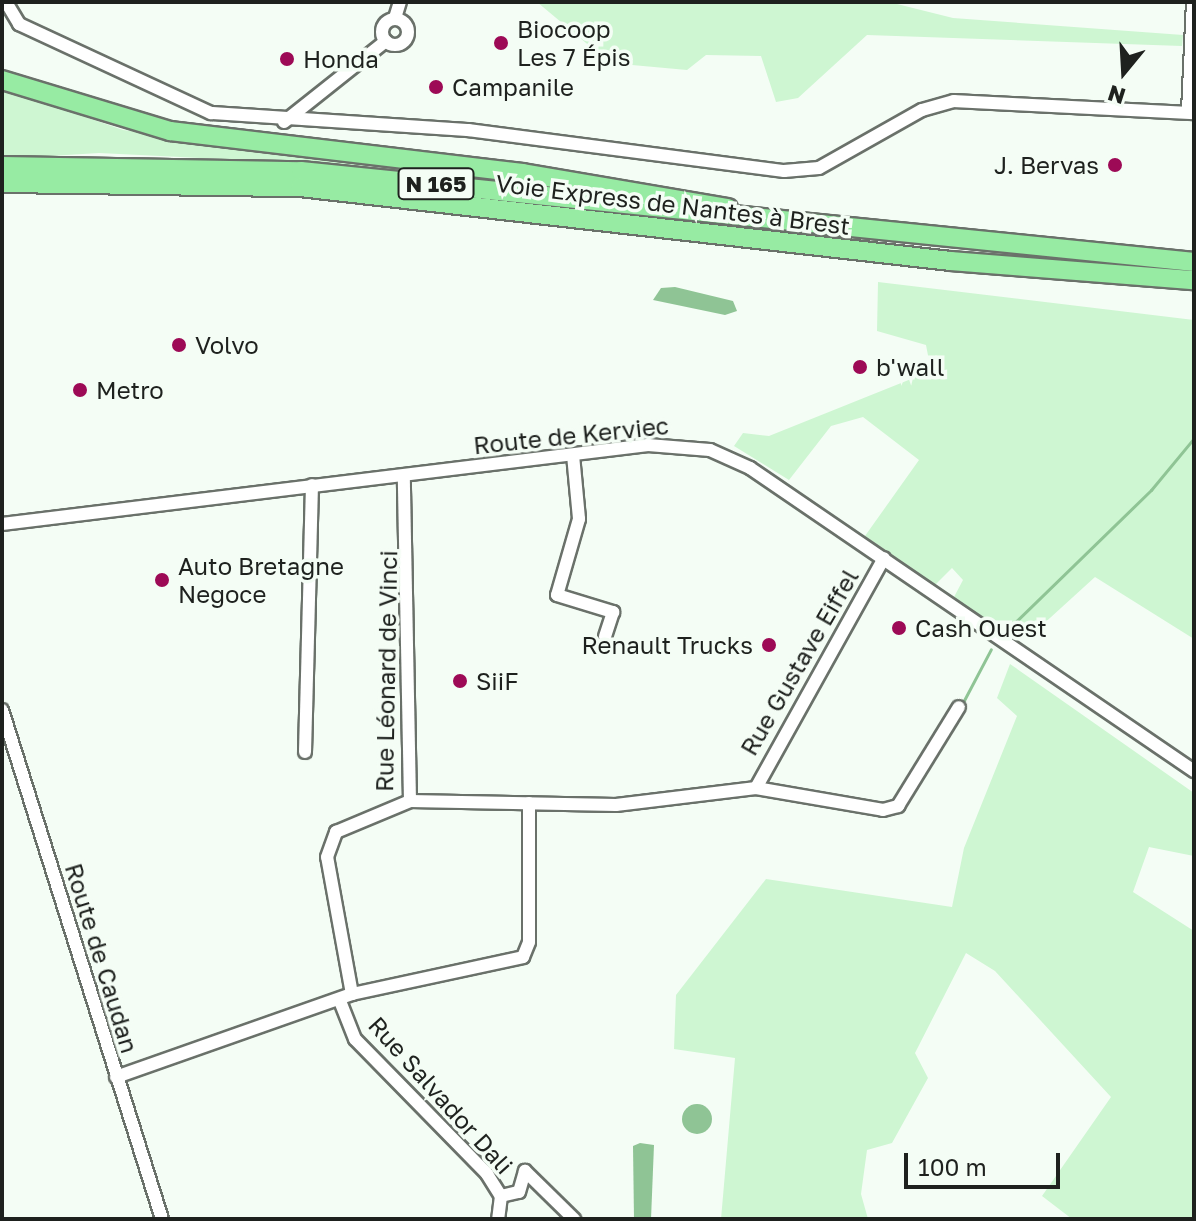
<!DOCTYPE html>
<html>
<head>
<meta charset="utf-8">
<style>
  body { margin:0 }
  #map { position:relative; width:1196px; height:1221px; overflow:hidden; background:#f4fdf5; font-family:"Golos Text",sans-serif }
  div>[style] { position:absolute }
  .green>* { inset:0; background:#cef6d2 }
  .water>* { inset:0; background:#8fc495 }
  .round { border-radius:50% }
  .stream>* { height:3px; margin:-1.5px; padding:0 1.5px; transform-origin:1.5px; border-radius:1.5px; background:#8fc495 }
  .roads { filter:drop-shadow(2px 0 #6a716a) drop-shadow(-2px 0 #6a716a) drop-shadow(0 2px #6a716a) drop-shadow(0 -2px #6a716a) }
  .minor>* { height:12px; margin:-6px; padding:0 6px; transform-origin:6px; border-radius:6px; background:#fff }
  .minor>.ring { margin:-6px; padding:0; box-sizing:content-box; background:none; border:12px solid #fff; border-radius:50% }
  .highway>* { height:18px; margin:-9px; padding:0 9px; transform-origin:9px; border-radius:9px; background:#97eba3 }
  .dots>* { width:22px; height:22px; translate:-50% -50%; box-sizing:border-box; border:4px solid #f4fdf5; border-radius:50% }
  span { translate:-50% -50%; white-space:nowrap; text-align:center; line-height:1.15; -webkit-text-stroke:7px #f4fdf5; paint-order:stroke }
  .shield-label span { padding:2px 6px; background:#f4fdf5; border:2px solid; border-radius:6px; -webkit-text-stroke-width:0 }
  .shield-label { font-size:22px; color:#1e211e; font-weight:700 }
  .poi-label { font-size:24px; color:#1e211e }
  .left { translate:0 -50%; text-align:left }
  .right { translate:-100% -50%; text-align:right }
  .street-label { font-size:24px; color:#1e211e }
  .frame { position:absolute; inset:0; border:4px solid #1e211e; pointer-events:none }
  .north { position:absolute; left:1084px; top:32px; width:80px; height:80px; -webkit-text-stroke:6px #f4fdf5; paint-order:stroke; rotate:198deg; font-size:22px; font-weight:700; line-height:32px; text-align:center; color:#1e211e }
  .north::after { content:''; display:block; margin:auto; width:28px; height:36px; background:#1e211e; clip-path:polygon(50% 0,100% 100%,50% 72%,0 100%) }
  .scale { position:absolute; left:904px; top:1153px; width:156px; height:36px; box-sizing:border-box; border:4px solid #1e211e; border-top:0; padding-left:10px; font-size:24px; line-height:28px; white-space:nowrap; color:#1e211e; -webkit-text-stroke:6px #f4fdf5; paint-order:stroke }
</style>
</head>
<body>
<div id="map">
  <div class="green">
    <i style="clip-path:polygon(537px 2px,889px 2px,953px 18px,1183px 35px,1182px 46px,867px 35px,798px 98px,776px 102px,761px 56px,706px 55px,687px 70px,610px 63px)"></i>
    <i style="clip-path:polygon(2px 88px,123px 130px,363px 160px,364px 166px,99px 153px,2px 159px)"></i>
    <i style="clip-path:polygon(878px 282px,1194px 320px,1194px 639px,1095px 577px,1028px 638px,1016px 627px,999px 631px,954px 597px,963px 580px,952px 568px,935px 585px,865px 536px,919px 460px,863px 417px,831px 426px,789px 480px,734px 446px,743px 433px,769px 436px,931px 371px,926px 345px,877px 331px)"></i>
    <i style="clip-path:polygon(1010px 664px,1194px 793px,1194px 856px,1149px 847px,1133px 892px,1194px 931px,1194px 1219px,1072px 1219px,1042px 1196px,1111px 1097px,995px 971px,966px 953px,915px 1053px,928px 1078px,892px 1143px,867px 1150px,861px 1194px,868px 1219px,721px 1219px,735px 1058px,674px 1049px,676px 995px,766px 879px,952px 907px,964px 848px,1017px 716px,997px 698px)"></i>
  </div>
  <div class="water">
    <i style="clip-path:polygon(675px 287px,733px 301px,737px 311px,725px 315px,653px 300px,661px 288px)"></i>
    <i class="round" style="left:682px;top:1104px;width:30px;height:30px"></i>
    <i style="clip-path:polygon(640px 1143px,654px 1145px,651px 1219px,634px 1219px,633px 1146px)"></i>
  </div>
  <div class="stream">
    <i style="left:1005px;top:632px;width:204px;rotate:-44.2deg"></i>
    <i style="left:1151px;top:490px;width:67px;rotate:-50.4deg"></i>
    <i style="left:961px;top:706px;width:64px;rotate:-62.2deg"></i>
  </div>
  <div class="roads">
    <div class="minor">
      <i style="left:6px;top:2px;width:26px;rotate:59deg"></i>
      <i style="left:19px;top:24px;width:212px;rotate:24.9deg"></i>
      <i style="left:211px;top:113px;width:258px;rotate:3.8deg"></i>
      <i style="left:468px;top:130px;width:319px;rotate:7.4deg"></i>
      <i style="left:784px;top:171px;width:35px;rotate:-5deg"></i>
      <i style="left:819px;top:168px;width:118px;rotate:-29.4deg"></i>
      <i style="left:922px;top:110px;width:33px;rotate:-16deg"></i>
      <i style="left:954px;top:101px;width:240px;rotate:2.9deg"></i>
      <i style="left:395px;top:18px;width:17px;rotate:-73deg"></i>
      <i class="ring" style="left:382px;top:19px;width:14px;height:14px"></i>
      <i style="left:1188px;top:112px;width:110px;rotate:-87.4deg"></i>
      <i style="left:284px;top:122px;width:130px;rotate:-38.5deg"></i>
      <i style="left:573px;top:455px;width:64px;rotate:84.6deg"></i>
      <i style="left:579px;top:519px;width:79px;rotate:106.1deg"></i>
      <i style="left:557px;top:595px;width:59px;rotate:16.9deg"></i>
      <i style="left:613px;top:612px;width:26px;rotate:108deg"></i>
      <i style="left:2px;top:524px;width:651px;rotate:-6.97deg"></i>
      <i style="left:648px;top:445px;width:62px;rotate:4.6deg"></i>
      <i style="left:710px;top:450px;width:44px;rotate:24.2deg"></i>
      <i style="left:750px;top:468px;width:538px;rotate:34.31deg"></i>
      <i style="left:2px;top:710px;width:534px;rotate:72.55deg"></i>
      <i style="left:305px;top:752px;width:267px;rotate:-88.5deg"></i>
      <i style="left:756px;top:788px;width:263px;rotate:-60.9deg"></i>
      <i style="left:410px;top:801px;width:206px;rotate:1.1deg"></i>
      <i style="left:616px;top:805px;width:141px;rotate:-6.9deg"></i>
      <i style="left:756px;top:788px;width:129px;rotate:9.8deg"></i>
      <i style="left:883px;top:810px;width:16px;rotate:-15deg"></i>
      <i style="left:898px;top:806px;width:116px;rotate:-58.4deg"></i>
      <i style="left:352px;top:994px;width:175px;rotate:-12.2deg"></i>
      <i style="left:523px;top:957px;width:16px;rotate:-68deg"></i>
      <i style="left:529px;top:942px;width:139px;rotate:-90deg"></i>
      <i style="left:340px;top:1001px;width:41px;rotate:68.5deg"></i>
      <i style="left:355px;top:1039px;width:189px;rotate:45.6deg"></i>
      <i style="left:487px;top:1174px;width:26px;rotate:58deg"></i>
      <i style="left:501px;top:1196px;width:23px;rotate:97deg"></i>
      <i style="left:116px;top:1077px;width:250px;rotate:-19.4deg"></i>
      <i style="left:352px;top:994px;width:139px;rotate:-100.3deg"></i>
      <i style="left:327px;top:857px;width:27px;rotate:-70deg"></i>
      <i style="left:336px;top:832px;width:80px;rotate:-22.7deg"></i>
      <i style="left:410px;top:801px;width:321px;rotate:-91.1deg"></i>
      <i style="left:501px;top:1196px;width:18px;rotate:-13deg"></i>
      <i style="left:519px;top:1192px;width:22px;rotate:-74deg"></i>
      <i style="left:525px;top:1171px;width:69px;rotate:44.4deg"></i>
    </div>
    <div class="highway">
      <i style="left:2px;top:80px;width:176px;rotate:16.9deg"></i>
      <i style="left:170px;top:131px;width:355px;rotate:6.8deg"></i>
      <i style="left:523px;top:173px;width:208px;rotate:9.7deg"></i>
      <i style="left:2px;top:166px;width:299px;rotate:1deg"></i>
      <i style="left:301px;top:171px;width:898px;rotate:5.82deg"></i>
      <i style="left:2px;top:183px;width:298px;rotate:0.8deg"></i>
      <i style="left:300px;top:187px;width:654px;rotate:6.49deg"></i>
      <i style="left:950px;top:261px;width:245px;rotate:4.5deg"></i>
    </div>
  </div>
  <div class="dots">
    <i style="left:501px;top:43px;background:#9d0a56"></i>
    <i style="left:287px;top:59px;background:#9d0a56"></i>
    <i style="left:436px;top:87px;background:#9d0a56"></i>
    <i style="left:1115px;top:165px;background:#9d0a56"></i>
    <i style="left:179px;top:345px;background:#9d0a56"></i>
    <i style="left:860px;top:367px;background:#9d0a56"></i>
    <i style="left:80px;top:390px;background:#9d0a56"></i>
    <i style="left:162px;top:580px;background:#9d0a56"></i>
    <i style="left:899px;top:628px;background:#9d0a56"></i>
    <i style="left:769px;top:645px;background:#9d0a56"></i>
    <i style="left:460px;top:681px;background:#9d0a56"></i>
  </div>
  <div class="shield-label">
    <span style="left:436px;top:184px">N 165</span>
  </div>
  <div class="poi-label">
    <span class="left" style="left:517px;top:43px">Biocoop<br>Les 7 Épis</span>
    <span class="left" style="left:303px;top:59px">Honda</span>
    <span class="left" style="left:452px;top:87px">Campanile</span>
    <span class="right" style="left:1099px;top:165px">J. Bervas</span>
    <span class="left" style="left:195px;top:345px">Volvo</span>
    <span class="left" style="left:876px;top:367px">b'wall</span>
    <span class="left" style="left:96px;top:390px">Metro</span>
    <span class="left" style="left:178px;top:580px">Auto Bretagne<br>Negoce</span>
    <span class="left" style="left:915px;top:628px">Cash Ouest</span>
    <span class="right" style="left:753px;top:645px">Renault Trucks</span>
    <span class="left" style="left:476px;top:681px">SiiF</span>
  </div>
  <div class="street-label">
    <span style="left:673px;top:204px;rotate:7deg">Voie Express de Nantes à Brest</span>
    <span style="left:571px;top:435px;rotate:-6deg">Route de Kerviec</span>
    <span style="left:799px;top:662px;rotate:-60deg">Rue Gustave Eiffel</span>
    <span style="left:386px;top:671px;rotate:-89deg">Rue Léonard de Vinci</span>
    <span style="left:102px;top:958px;rotate:73deg">Route de Caudan</span>
    <span style="left:441px;top:1095px;rotate:48deg">Rue Salvador Dali</span>
  </div>
  <div class="frame"></div>
  <div class="north">N</div>
  <div class="scale">100 m</div>
</div>
</body>
</html>
